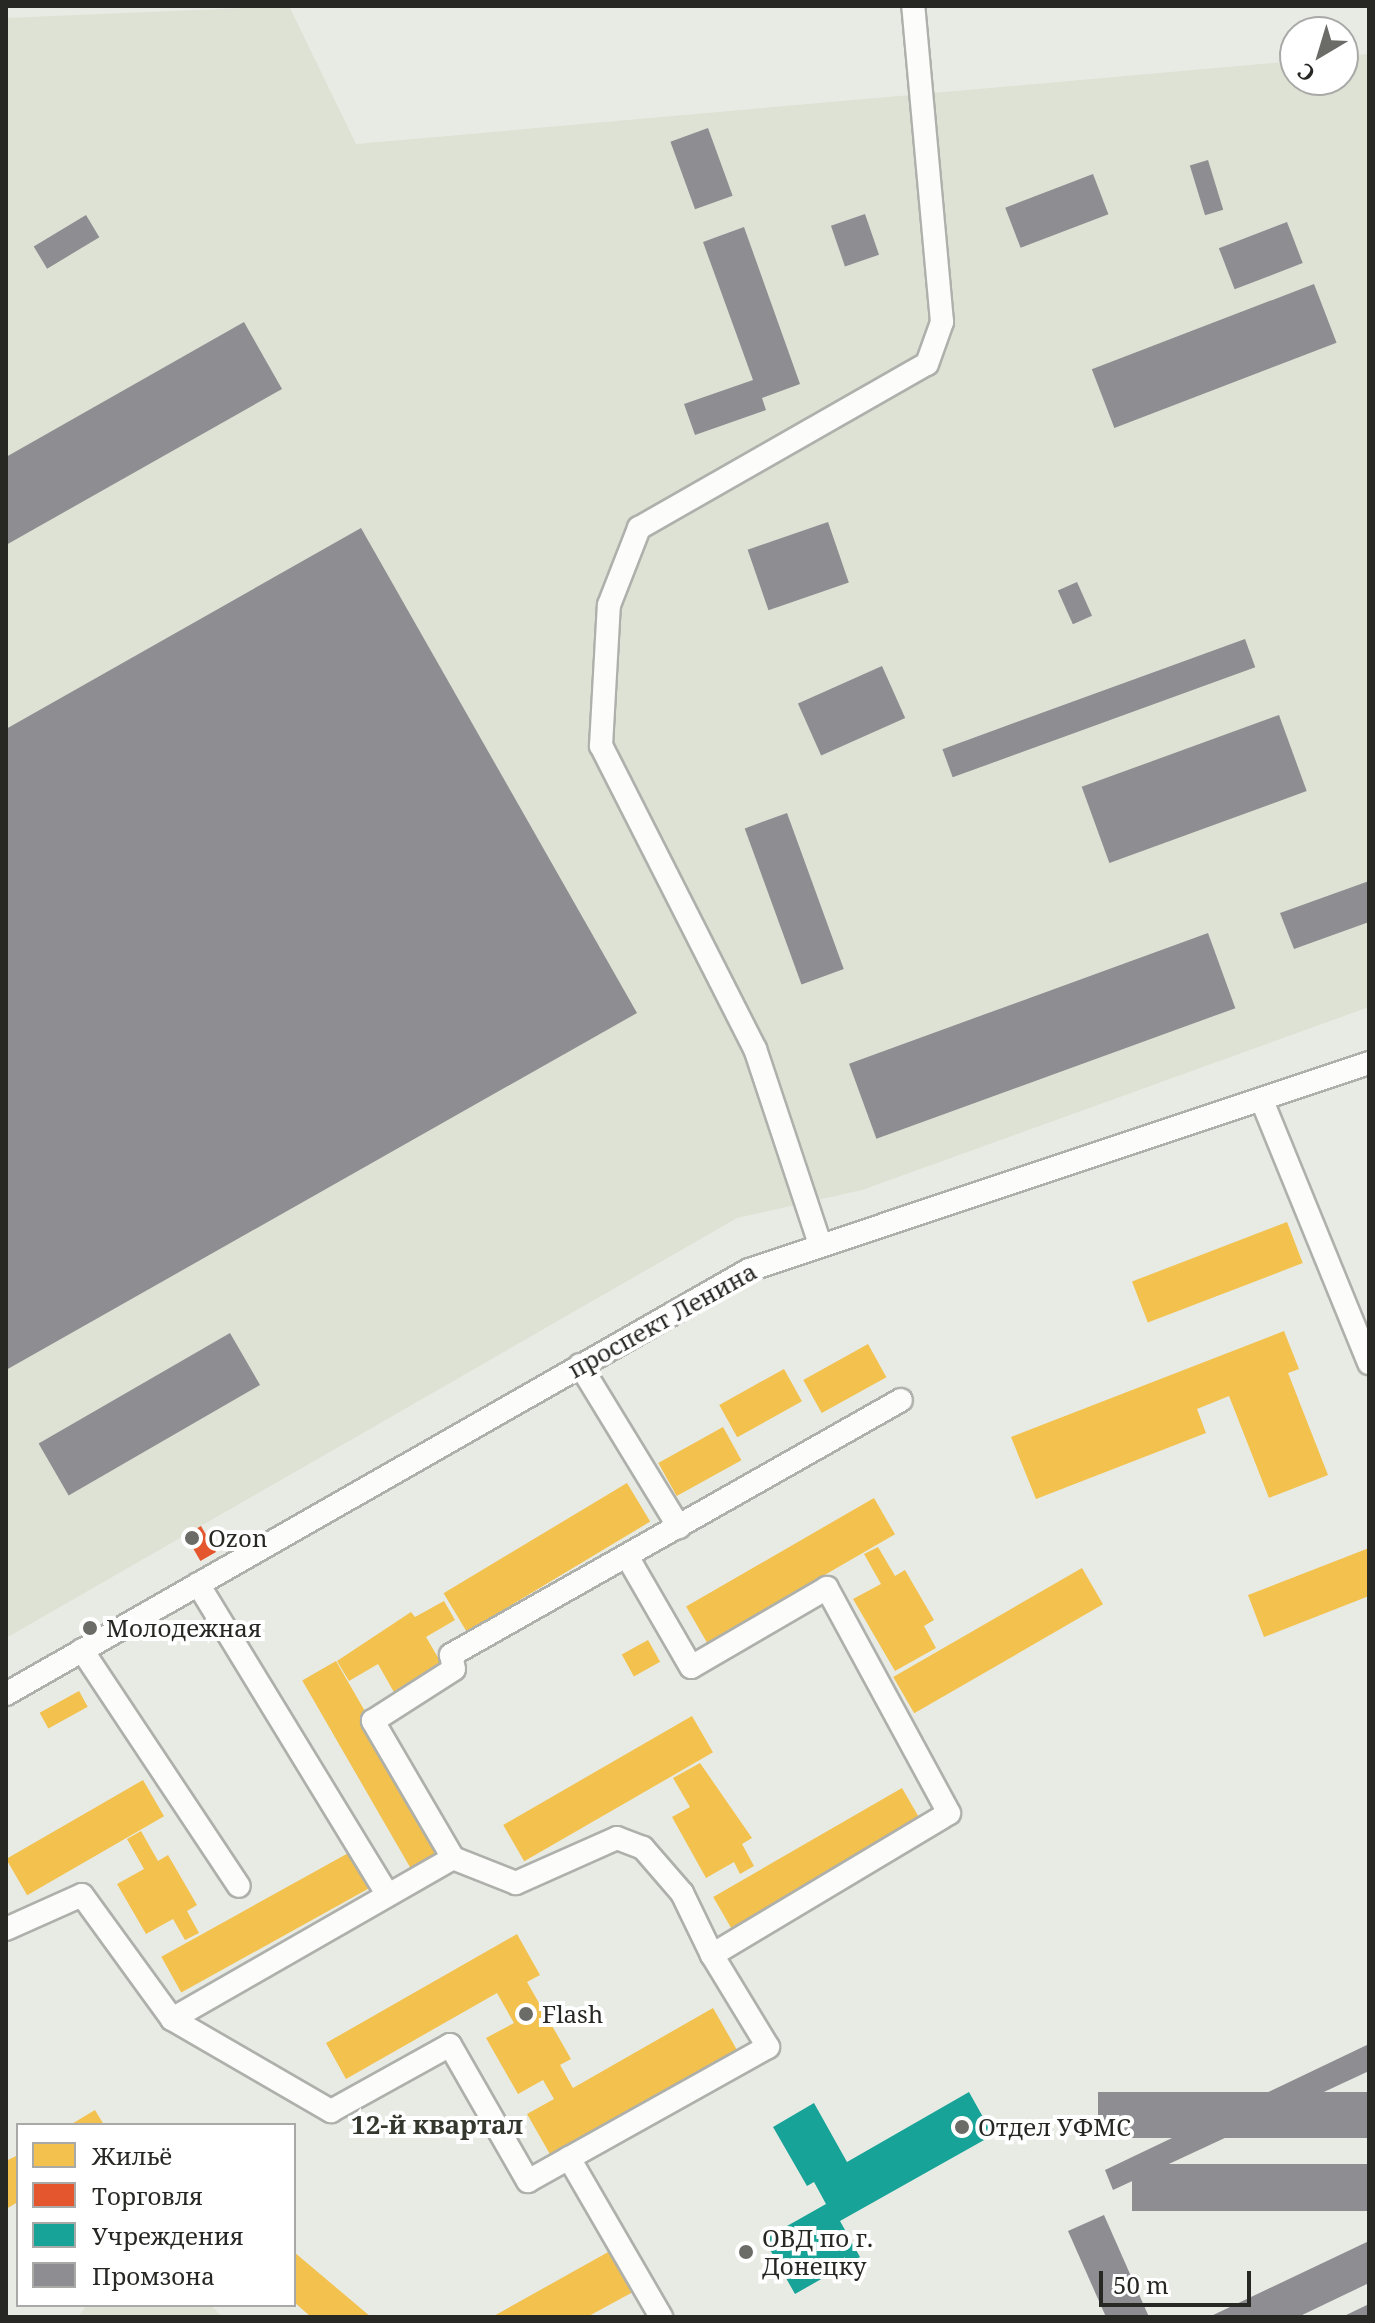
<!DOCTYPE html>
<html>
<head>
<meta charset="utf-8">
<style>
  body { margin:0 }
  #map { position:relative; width:1375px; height:2323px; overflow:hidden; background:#e8ebe4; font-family:"Noto Serif",serif }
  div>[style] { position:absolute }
  .built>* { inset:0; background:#dde2d4 }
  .homes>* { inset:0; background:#f2c14e; transform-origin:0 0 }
  .shops>* { inset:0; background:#e4572e; transform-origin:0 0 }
  .public>* { inset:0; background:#17a398 }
  .industry>* { inset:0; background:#8d8d92; transform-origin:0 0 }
  .roads { filter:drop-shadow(2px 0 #aeb0ab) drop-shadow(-2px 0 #aeb0ab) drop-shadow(0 2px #aeb0ab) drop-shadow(0 -2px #aeb0ab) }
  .minor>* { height:22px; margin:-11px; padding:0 11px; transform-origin:11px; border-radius:11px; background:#fcfcfb }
  .dots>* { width:22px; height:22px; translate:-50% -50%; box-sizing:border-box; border:4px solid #fff; border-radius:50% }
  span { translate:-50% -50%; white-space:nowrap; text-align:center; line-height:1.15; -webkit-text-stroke:8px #fff; paint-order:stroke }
  .street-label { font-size:24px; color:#272824 }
  .poi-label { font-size:24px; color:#272824 }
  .left { translate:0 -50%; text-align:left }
  .neighbourhood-label { font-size:26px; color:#34372d; font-weight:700 }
  .frame { position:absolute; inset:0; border:8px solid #272824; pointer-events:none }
  .legend { position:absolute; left:16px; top:2123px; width:280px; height:184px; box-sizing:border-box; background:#fff; border:2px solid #a9a9a7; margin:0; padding:10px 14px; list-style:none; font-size:24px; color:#272824 }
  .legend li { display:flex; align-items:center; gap:16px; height:40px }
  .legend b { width:40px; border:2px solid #a9a9a7 }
  .north { position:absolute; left:1279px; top:16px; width:80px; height:80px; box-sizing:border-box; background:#fff; border:2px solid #a9a9a7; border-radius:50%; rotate:218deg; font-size:22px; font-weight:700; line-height:32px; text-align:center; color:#272824 }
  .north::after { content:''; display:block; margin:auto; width:28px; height:36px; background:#6b6c67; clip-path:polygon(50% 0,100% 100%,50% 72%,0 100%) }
  .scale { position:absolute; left:1099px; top:2271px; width:152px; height:36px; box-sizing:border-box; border:4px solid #272824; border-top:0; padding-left:10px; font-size:24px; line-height:28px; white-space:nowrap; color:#272824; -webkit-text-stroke:6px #fff; paint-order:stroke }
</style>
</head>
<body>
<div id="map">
  <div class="built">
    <i style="clip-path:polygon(289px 6px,356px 144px,1295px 61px,1295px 80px,1343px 80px,1343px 56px,1369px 54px,1369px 1007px,862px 1190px,737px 1218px,6px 1638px,6px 18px)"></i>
    <i style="clip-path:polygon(87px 2305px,210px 2305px,223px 2317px,78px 2317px)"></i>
  </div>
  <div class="homes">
    <i style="left:1287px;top:1222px;width:44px;height:166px;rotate:69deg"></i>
    <i style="clip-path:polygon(1284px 1331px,1299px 1369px,1288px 1373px,1328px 1475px,1269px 1498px,1229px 1396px,1197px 1409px,1206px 1433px,1036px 1499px,1011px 1437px)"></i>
    <i style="left:868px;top:1344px;width:38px;height:74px;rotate:61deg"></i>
    <i style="left:784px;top:1369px;width:37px;height:74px;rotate:61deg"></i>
    <i style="left:723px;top:1427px;width:38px;height:74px;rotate:61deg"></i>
    <i style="left:627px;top:1483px;width:45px;height:214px;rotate:59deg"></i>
    <i style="left:874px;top:1498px;width:42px;height:217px;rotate:60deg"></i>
    <i style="clip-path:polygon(878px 1547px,895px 1576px,905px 1570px,934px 1620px,924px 1626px,936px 1648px,895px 1671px,853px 1599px,881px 1584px,864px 1554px)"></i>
    <i style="clip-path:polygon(1369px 1548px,1369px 1596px,1264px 1637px,1248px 1595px)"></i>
    <i style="left:1082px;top:1568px;width:42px;height:218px;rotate:60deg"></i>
    <i style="clip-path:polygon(444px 1601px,455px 1620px,426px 1637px,443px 1666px,395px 1694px,378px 1664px,349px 1681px,337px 1661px,411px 1612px,415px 1617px)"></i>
    <i style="left:648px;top:1640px;width:25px;height:30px;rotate:61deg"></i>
    <i style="left:336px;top:1661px;width:222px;height:39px;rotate:60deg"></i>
    <i style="left:79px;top:1691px;width:18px;height:45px;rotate:61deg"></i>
    <i style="left:692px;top:1716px;width:42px;height:218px;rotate:60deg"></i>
    <i style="clip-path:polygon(700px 1763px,752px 1838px,742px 1844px,754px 1866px,740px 1874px,734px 1862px,706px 1878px,672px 1817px,690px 1807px,673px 1778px)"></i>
    <i style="left:143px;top:1780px;width:42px;height:158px;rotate:60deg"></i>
    <i style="left:902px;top:1788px;width:42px;height:218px;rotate:60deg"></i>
    <i style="clip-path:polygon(141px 1831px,158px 1861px,168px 1855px,197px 1905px,187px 1911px,199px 1933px,185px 1940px,173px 1919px,146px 1934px,117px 1884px,144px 1869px,127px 1839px)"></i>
    <i style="left:352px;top:1851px;width:41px;height:218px;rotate:61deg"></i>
    <i style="clip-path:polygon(517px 1934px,540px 1975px,527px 1982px,571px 2059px,560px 2065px,573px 2088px,713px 2008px,737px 2050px,551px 2156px,527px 2114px,554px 2099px,543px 2080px,518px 2094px,486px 2038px,514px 2023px,497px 1993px,346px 2079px,326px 2043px)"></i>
    <i style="clip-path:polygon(95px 2110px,104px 2125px,70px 2125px)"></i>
    <i style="clip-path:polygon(18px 2155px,18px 2202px,6px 2209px,6px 2161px)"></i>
    <i style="clip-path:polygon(610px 2251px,633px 2292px,587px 2317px,492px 2317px)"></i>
    <i style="clip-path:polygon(294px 2252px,371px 2317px,311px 2317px,294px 2302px)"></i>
  </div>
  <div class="shops">
    <i style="left:201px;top:1526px;width:30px;height:18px;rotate:60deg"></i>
  </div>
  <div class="public">
    <i style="clip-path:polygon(969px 2092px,993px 2135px,840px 2221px,860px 2257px,795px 2294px,764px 2239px,826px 2204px,814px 2182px,807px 2186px,773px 2127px,814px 2103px,847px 2162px)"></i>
  </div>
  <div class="industry">
    <i style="left:708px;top:128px;width:72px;height:40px;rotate:70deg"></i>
    <i style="left:1208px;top:160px;width:52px;height:19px;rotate:73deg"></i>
    <i style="left:1093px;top:174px;width:43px;height:94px;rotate:69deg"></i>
    <i style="left:865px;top:214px;width:43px;height:36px;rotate:71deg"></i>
    <i style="left:86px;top:215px;width:26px;height:61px;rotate:59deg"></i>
    <i style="left:1287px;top:222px;width:44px;height:73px;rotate:69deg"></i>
    <i style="clip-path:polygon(744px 227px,800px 384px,762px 398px,766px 410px,695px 435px,684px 404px,753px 380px,703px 242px)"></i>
    <i style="left:1314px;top:284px;width:63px;height:238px;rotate:69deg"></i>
    <i style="clip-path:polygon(244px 322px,282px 389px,6px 545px,6px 457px)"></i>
    <i style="left:828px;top:522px;width:64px;height:85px;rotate:71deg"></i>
    <i style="clip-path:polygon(361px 528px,637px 1013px,6px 1370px,6px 729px)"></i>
    <i style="left:1077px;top:582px;width:37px;height:21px;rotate:66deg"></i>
    <i style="left:1245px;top:639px;width:30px;height:322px;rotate:70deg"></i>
    <i style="left:882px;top:666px;width:57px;height:92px;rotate:66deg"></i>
    <i style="left:1279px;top:715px;width:81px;height:210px;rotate:70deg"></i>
    <i style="left:787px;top:813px;width:166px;height:45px;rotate:70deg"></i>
    <i style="clip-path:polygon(1369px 881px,1369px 922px,1294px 949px,1280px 913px)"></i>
    <i style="left:1208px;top:933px;width:80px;height:382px;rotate:70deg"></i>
    <i style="left:230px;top:1333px;width:60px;height:221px;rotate:60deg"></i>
    <i style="clip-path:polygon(1369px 2044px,1369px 2071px,1113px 2190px,1105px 2170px)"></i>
    <i style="left:1369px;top:2092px;width:46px;height:271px;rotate:90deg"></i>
    <i style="left:1369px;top:2164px;width:47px;height:237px;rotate:90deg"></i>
    <i style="clip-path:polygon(1104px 2215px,1149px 2317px,1106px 2317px,1068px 2231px)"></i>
    <i style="clip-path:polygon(1369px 2241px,1369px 2283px,1298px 2317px,1209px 2317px)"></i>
    <i style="clip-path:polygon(1369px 2304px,1369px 2317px,1342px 2317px)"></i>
  </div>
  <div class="roads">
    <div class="minor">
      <i style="left:1263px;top:1103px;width:281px;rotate:67.8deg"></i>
      <i style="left:819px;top:1241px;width:202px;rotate:-108.4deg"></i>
      <i style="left:755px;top:1049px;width:340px;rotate:-116.9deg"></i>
      <i style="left:601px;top:746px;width:141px;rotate:-86.8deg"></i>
      <i style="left:609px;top:605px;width:83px;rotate:-68.7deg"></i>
      <i style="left:639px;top:528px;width:331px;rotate:-29.7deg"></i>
      <i style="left:927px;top:364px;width:45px;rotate:-70.3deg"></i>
      <i style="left:942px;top:322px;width:317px;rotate:-95.2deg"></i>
      <i style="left:580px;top:1365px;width:190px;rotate:58.6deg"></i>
      <i style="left:198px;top:1584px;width:364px;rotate:58.6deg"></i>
      <i style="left:82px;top:1650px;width:283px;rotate:56.4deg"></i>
      <i style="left:6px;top:1694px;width:855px;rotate:-29.71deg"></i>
      <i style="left:749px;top:1270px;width:654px;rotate:-18.46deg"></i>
      <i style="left:6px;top:1929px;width:83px;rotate:-24.1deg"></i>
      <i style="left:82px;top:1895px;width:153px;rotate:54deg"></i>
      <i style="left:172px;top:2019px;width:184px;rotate:30.1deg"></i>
      <i style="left:331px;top:2111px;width:136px;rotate:-29deg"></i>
      <i style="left:450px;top:2045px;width:157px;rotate:60.2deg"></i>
      <i style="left:528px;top:2181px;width:275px;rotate:-29.2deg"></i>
      <i style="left:768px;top:2047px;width:108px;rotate:-121.3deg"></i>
      <i style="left:712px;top:1955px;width:276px;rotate:-30.9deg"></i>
      <i style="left:949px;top:1813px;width:256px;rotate:-118.5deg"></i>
      <i style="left:827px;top:1588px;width:157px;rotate:149.8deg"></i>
      <i style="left:691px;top:1667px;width:128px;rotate:-120deg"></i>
      <i style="left:712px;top:1955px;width:69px;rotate:-115.8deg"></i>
      <i style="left:682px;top:1893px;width:60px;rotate:-130.9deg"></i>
      <i style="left:643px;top:1848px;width:28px;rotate:-159deg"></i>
      <i style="left:617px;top:1838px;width:111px;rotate:156deg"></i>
      <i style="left:516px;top:1883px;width:68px;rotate:-158.4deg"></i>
      <i style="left:453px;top:1858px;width:159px;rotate:-120.3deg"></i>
      <i style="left:373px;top:1721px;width:96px;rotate:-32.7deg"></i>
      <i style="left:454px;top:1669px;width:14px;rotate:-102deg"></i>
      <i style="left:451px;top:1655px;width:517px;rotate:-29.54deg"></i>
      <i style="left:172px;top:2019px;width:324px;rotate:-29.8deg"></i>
      <i style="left:569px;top:2158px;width:184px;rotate:59.9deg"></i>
    </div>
  </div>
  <div class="dots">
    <i style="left:192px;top:1538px;background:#6b6c67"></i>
    <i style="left:90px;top:1628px;background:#6b6c67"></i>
    <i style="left:526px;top:2014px;background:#6b6c67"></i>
    <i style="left:962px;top:2127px;background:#6b6c67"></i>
    <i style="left:746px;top:2252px;background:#6b6c67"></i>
  </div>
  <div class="street-label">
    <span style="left:662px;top:1320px;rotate:-29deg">проспект Ленина</span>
  </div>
  <div class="poi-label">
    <span class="left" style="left:208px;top:1538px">Ozon</span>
    <span class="left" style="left:106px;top:1628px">Молодежная</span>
    <span class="left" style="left:542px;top:2014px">Flash</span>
    <span class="left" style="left:978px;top:2127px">Отдел УФМС</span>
    <span class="left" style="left:762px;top:2252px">ОВД по г.<br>Донецку</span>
  </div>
  <div class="neighbourhood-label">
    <span style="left:437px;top:2125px">12-й квартал</span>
  </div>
  <div class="frame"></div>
  <ul class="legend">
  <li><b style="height:22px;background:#f2c14e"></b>Жильё</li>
  <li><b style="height:22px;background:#e4572e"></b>Торговля</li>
  <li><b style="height:22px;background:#17a398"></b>Учреждения</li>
  <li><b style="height:22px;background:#8d8d92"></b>Промзона</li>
  </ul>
  <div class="north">С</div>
  <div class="scale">50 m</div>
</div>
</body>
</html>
